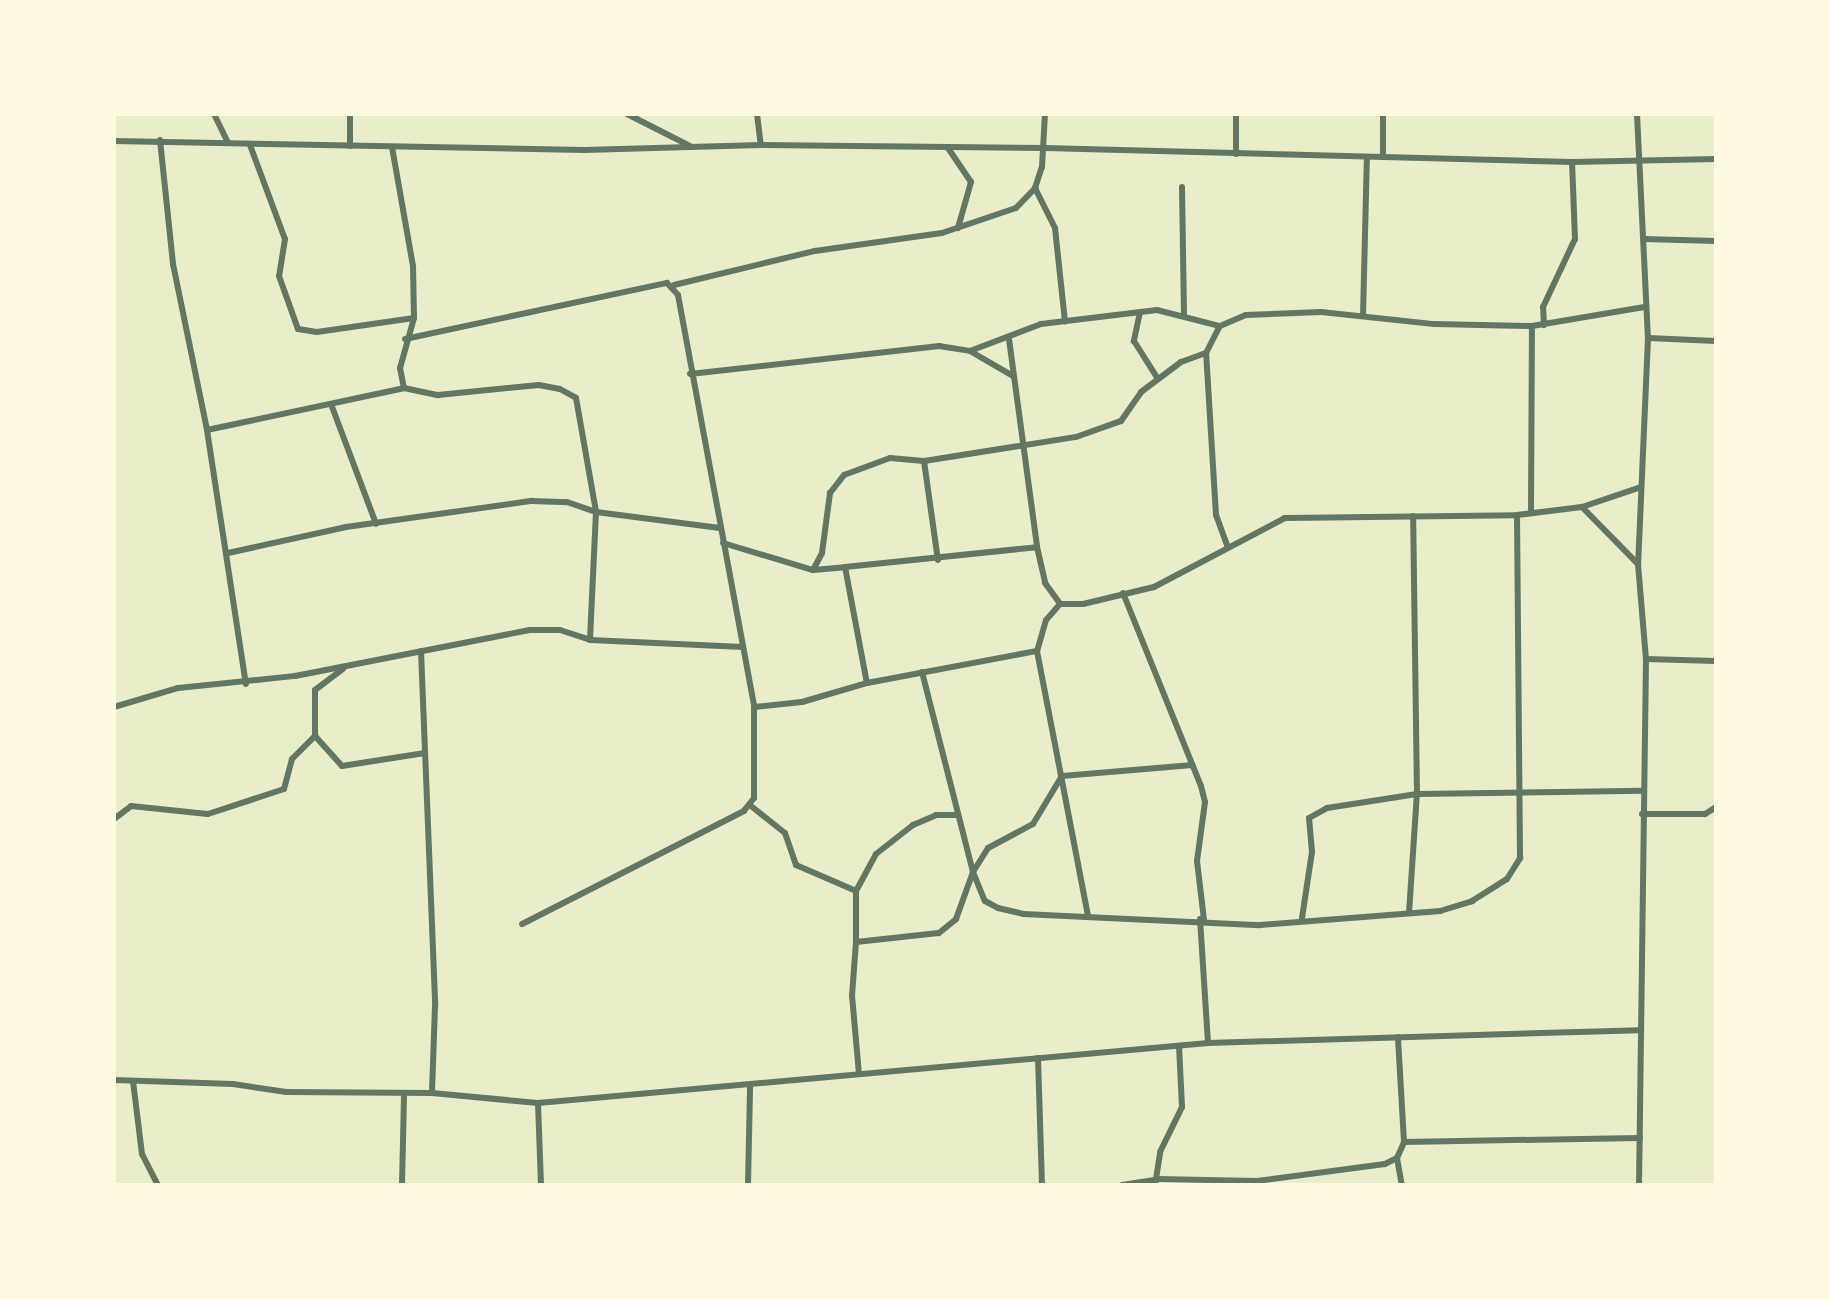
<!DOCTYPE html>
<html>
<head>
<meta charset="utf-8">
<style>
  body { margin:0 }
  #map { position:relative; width:1830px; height:1299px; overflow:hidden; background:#e9edc9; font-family:Ubuntu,sans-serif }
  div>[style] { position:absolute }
  .minor>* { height:6px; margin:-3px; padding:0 3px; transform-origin:3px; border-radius:3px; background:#617663 }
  span { translate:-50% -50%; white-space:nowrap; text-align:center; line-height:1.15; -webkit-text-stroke:6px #fefae0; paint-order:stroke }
  .frame { position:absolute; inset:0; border:116px solid #fefae0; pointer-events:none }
</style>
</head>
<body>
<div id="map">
  <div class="minor">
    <i style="left:214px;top:114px;width:32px;rotate:64deg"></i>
    <i style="left:627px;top:114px;width:71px;rotate:26.9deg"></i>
    <i style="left:757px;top:114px;width:31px;rotate:83deg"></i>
    <i style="left:1236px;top:114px;width:40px;rotate:90deg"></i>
    <i style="left:1637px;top:114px;width:224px;rotate:87.2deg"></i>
    <i style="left:1648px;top:338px;width:226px;rotate:92.5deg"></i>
    <i style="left:1638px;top:564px;width:95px;rotate:85.2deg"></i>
    <i style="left:1646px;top:659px;width:526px;rotate:90.76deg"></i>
    <i style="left:160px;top:140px;width:125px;rotate:84deg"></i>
    <i style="left:173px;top:264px;width:169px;rotate:78.4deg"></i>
    <i style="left:207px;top:430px;width:257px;rotate:81.3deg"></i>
    <i style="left:114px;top:141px;width:470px;rotate:1.1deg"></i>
    <i style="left:584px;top:150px;width:177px;rotate:-1.6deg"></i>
    <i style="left:761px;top:145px;width:284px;rotate:0.6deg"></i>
    <i style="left:1045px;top:148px;width:527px;rotate:1.52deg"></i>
    <i style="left:1572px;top:162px;width:144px;rotate:-1.2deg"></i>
    <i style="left:250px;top:145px;width:100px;rotate:69.6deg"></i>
    <i style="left:285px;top:239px;width:37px;rotate:99deg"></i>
    <i style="left:279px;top:276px;width:56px;rotate:70.3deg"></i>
    <i style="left:298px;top:329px;width:19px;rotate:9deg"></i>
    <i style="left:317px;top:332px;width:98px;rotate:-8.2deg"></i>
    <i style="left:350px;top:146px;width:32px;rotate:-90deg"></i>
    <i style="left:392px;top:147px;width:121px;rotate:80deg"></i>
    <i style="left:413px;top:266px;width:52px;rotate:88.9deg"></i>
    <i style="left:414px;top:318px;width:52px;rotate:105.6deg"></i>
    <i style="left:400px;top:368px;width:20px;rotate:79deg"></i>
    <i style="left:948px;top:148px;width:41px;rotate:55.9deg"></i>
    <i style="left:971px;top:182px;width:48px;rotate:105.8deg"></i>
    <i style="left:1383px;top:156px;width:42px;rotate:-90deg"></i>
    <i style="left:1182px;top:187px;width:128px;rotate:89.1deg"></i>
    <i style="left:1035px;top:188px;width:45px;rotate:63.4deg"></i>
    <i style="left:1055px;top:228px;width:94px;rotate:83.9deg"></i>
    <i style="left:1644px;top:239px;width:72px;rotate:1.6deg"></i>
    <i style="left:674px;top:285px;width:145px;rotate:-13.6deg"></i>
    <i style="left:815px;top:251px;width:128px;rotate:-8.1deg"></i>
    <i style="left:942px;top:233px;width:78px;rotate:-18.7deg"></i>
    <i style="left:1016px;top:208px;width:28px;rotate:-46deg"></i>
    <i style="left:1035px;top:188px;width:22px;rotate:-72deg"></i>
    <i style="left:1042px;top:167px;width:53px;rotate:-86.8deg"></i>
    <i style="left:1140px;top:312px;width:30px;rotate:102deg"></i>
    <i style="left:1134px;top:341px;width:45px;rotate:57.7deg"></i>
    <i style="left:1363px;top:316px;width:159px;rotate:-88.6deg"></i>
    <i style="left:1544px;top:325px;width:18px;rotate:-93deg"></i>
    <i style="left:1543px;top:307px;width:75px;rotate:-64.8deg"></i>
    <i style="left:1575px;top:239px;width:77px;rotate:-92.2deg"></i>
    <i style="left:1648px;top:338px;width:68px;rotate:2.5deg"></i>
    <i style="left:405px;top:339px;width:268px;rotate:-12.1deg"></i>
    <i style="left:667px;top:283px;width:16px;rotate:47deg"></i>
    <i style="left:678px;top:295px;width:419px;rotate:79.5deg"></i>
    <i style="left:754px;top:707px;width:91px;rotate:90deg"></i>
    <i style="left:754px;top:798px;width:16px;rotate:128deg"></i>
    <i style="left:744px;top:811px;width:249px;rotate:153deg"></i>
    <i style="left:1009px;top:339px;width:210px;rotate:82.3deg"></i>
    <i style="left:1037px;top:547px;width:37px;rotate:77deg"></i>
    <i style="left:1045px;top:583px;width:26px;rotate:54deg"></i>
    <i style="left:1060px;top:604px;width:21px;rotate:131deg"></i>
    <i style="left:1046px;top:620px;width:32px;rotate:106deg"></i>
    <i style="left:1037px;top:651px;width:269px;rotate:79.1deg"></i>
    <i style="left:970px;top:351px;width:76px;rotate:-20.8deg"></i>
    <i style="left:1041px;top:324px;width:117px;rotate:-6.9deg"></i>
    <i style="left:1157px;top:310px;width:65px;rotate:14.3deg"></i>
    <i style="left:690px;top:374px;width:251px;rotate:-6.4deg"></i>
    <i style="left:939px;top:346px;width:31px;rotate:9deg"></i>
    <i style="left:970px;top:351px;width:50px;rotate:30.2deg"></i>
    <i style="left:331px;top:404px;width:128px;rotate:69.4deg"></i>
    <i style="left:207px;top:430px;width:201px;rotate:-12deg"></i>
    <i style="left:404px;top:388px;width:35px;rotate:12deg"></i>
    <i style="left:438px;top:395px;width:101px;rotate:-5.7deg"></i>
    <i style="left:539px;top:385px;width:21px;rotate:11deg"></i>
    <i style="left:560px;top:389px;width:18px;rotate:29deg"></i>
    <i style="left:576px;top:398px;width:116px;rotate:80deg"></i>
    <i style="left:596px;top:512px;width:128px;rotate:92.7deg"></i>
    <i style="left:924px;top:461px;width:100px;rotate:82deg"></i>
    <i style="left:1582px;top:507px;width:80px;rotate:45.5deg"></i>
    <i style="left:1531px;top:510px;width:184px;rotate:-89.7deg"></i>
    <i style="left:723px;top:543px;width:94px;rotate:16.7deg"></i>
    <i style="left:813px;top:570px;width:32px;rotate:-5deg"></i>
    <i style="left:845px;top:567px;width:118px;rotate:79.3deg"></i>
    <i style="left:1227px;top:545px;width:32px;rotate:-110deg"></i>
    <i style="left:1216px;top:515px;width:162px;rotate:-93.5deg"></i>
    <i style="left:1206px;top:353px;width:30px;rotate:-63deg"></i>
    <i style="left:1220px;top:326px;width:28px;rotate:-23deg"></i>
    <i style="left:1246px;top:315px;width:75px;rotate:-2.3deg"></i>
    <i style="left:1321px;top:312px;width:114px;rotate:6.1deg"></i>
    <i style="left:1434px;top:324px;width:98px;rotate:1.2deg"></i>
    <i style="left:1532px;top:326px;width:114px;rotate:-9.6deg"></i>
    <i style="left:228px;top:553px;width:121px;rotate:-12.4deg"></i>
    <i style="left:346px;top:527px;width:188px;rotate:-8deg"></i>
    <i style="left:532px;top:501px;width:35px;rotate:2deg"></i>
    <i style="left:567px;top:502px;width:31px;rotate:19deg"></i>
    <i style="left:596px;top:512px;width:125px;rotate:7.4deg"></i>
    <i style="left:845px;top:567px;width:193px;rotate:-5.9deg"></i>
    <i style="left:813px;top:570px;width:19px;rotate:-62deg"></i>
    <i style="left:822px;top:553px;width:61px;rotate:-82.4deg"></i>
    <i style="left:830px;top:493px;width:23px;rotate:-52deg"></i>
    <i style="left:844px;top:475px;width:49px;rotate:-20.3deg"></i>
    <i style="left:890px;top:458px;width:34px;rotate:5deg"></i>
    <i style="left:924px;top:461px;width:154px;rotate:-9deg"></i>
    <i style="left:1076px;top:437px;width:48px;rotate:-19.6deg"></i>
    <i style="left:1121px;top:421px;width:35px;rotate:-55deg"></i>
    <i style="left:1141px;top:392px;width:50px;rotate:-36.9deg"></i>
    <i style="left:1181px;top:362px;width:27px;rotate:-20deg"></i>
    <i style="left:1123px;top:593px;width:208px;rotate:68deg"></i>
    <i style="left:1201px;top:786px;width:16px;rotate:76deg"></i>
    <i style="left:1205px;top:802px;width:60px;rotate:97.7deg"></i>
    <i style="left:1197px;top:861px;width:59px;rotate:83.2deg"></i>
    <i style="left:1060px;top:604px;width:23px"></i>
    <i style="left:1083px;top:604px;width:73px;rotate:-13.5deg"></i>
    <i style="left:1154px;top:587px;width:148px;rotate:-27.8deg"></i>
    <i style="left:1285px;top:518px;width:232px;rotate:-0.7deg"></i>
    <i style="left:1517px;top:515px;width:65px;rotate:-7deg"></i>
    <i style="left:1582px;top:507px;width:62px;rotate:-18.7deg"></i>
    <i style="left:421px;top:651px;width:355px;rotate:87.7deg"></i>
    <i style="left:435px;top:1006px;width:87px;rotate:92deg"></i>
    <i style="left:1646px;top:659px;width:70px;rotate:1.6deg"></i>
    <i style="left:922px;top:672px;width:206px;rotate:75.7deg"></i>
    <i style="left:973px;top:872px;width:31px;rotate:68deg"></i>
    <i style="left:985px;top:901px;width:15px;rotate:28deg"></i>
    <i style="left:998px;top:908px;width:26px;rotate:13deg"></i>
    <i style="left:1023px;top:914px;width:237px;rotate:2.7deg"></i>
    <i style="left:1260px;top:925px;width:181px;rotate:-4.4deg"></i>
    <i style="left:1440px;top:911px;width:34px;rotate:-17deg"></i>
    <i style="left:1472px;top:901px;width:41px;rotate:-32.2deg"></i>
    <i style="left:1507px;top:879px;width:25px;rotate:-58deg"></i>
    <i style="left:1520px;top:858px;width:343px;rotate:-90.5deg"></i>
    <i style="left:114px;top:707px;width:67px;rotate:-16.5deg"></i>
    <i style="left:178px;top:688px;width:118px;rotate:-5.9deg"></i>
    <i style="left:295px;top:676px;width:239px;rotate:-11.1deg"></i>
    <i style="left:530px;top:630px;width:30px"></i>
    <i style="left:560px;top:630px;width:32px;rotate:18deg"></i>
    <i style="left:590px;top:640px;width:153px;rotate:2.6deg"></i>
    <i style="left:754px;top:707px;width:48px;rotate:-5.9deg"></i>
    <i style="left:802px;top:702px;width:68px;rotate:-16.3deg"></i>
    <i style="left:867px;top:683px;width:173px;rotate:-10.7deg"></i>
    <i style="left:315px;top:736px;width:40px;rotate:48deg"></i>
    <i style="left:342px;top:766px;width:84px;rotate:-8.9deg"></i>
    <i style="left:751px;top:806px;width:43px;rotate:38.5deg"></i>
    <i style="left:785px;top:833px;width:34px;rotate:71deg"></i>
    <i style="left:796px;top:865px;width:65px;rotate:23.4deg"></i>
    <i style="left:1642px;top:814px;width:63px"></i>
    <i style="left:1705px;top:814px;width:13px;rotate:-32deg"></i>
    <i style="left:114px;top:819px;width:21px;rotate:-37deg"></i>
    <i style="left:131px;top:806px;width:77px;rotate:5.9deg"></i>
    <i style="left:208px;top:814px;width:80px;rotate:-18.2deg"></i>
    <i style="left:284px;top:789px;width:31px;rotate:-75deg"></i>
    <i style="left:292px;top:759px;width:33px;rotate:-45deg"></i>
    <i style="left:315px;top:736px;width:46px;rotate:-90deg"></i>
    <i style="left:315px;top:690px;width:35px;rotate:-37deg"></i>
    <i style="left:1409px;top:913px;width:119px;rotate:-86.2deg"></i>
    <i style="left:1417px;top:794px;width:278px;rotate:-90.8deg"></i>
    <i style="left:1302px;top:918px;width:67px;rotate:-81.4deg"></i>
    <i style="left:1312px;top:852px;width:34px;rotate:-95deg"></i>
    <i style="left:1309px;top:818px;width:21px;rotate:-29deg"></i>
    <i style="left:1327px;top:808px;width:91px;rotate:-8.8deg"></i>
    <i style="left:1417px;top:794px;width:226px;rotate:-0.8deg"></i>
    <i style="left:1200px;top:919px;width:124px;rotate:86.3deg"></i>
    <i style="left:856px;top:942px;width:51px;rotate:-90deg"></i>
    <i style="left:856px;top:891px;width:42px;rotate:-61.6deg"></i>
    <i style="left:876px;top:854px;width:47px;rotate:-38.1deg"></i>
    <i style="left:913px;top:825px;width:25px;rotate:-23deg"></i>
    <i style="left:936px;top:815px;width:21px"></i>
    <i style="left:1038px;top:1058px;width:127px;rotate:88.2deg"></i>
    <i style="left:859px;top:1074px;width:78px;rotate:-95.1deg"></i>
    <i style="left:852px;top:996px;width:54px;rotate:-85.8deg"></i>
    <i style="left:856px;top:942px;width:83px;rotate:-6.2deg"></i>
    <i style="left:939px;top:933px;width:22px;rotate:-39deg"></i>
    <i style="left:956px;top:919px;width:50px;rotate:-70.1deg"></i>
    <i style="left:973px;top:872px;width:28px;rotate:-58deg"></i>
    <i style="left:988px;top:848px;width:51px;rotate:-28.1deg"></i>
    <i style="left:1033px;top:824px;width:56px;rotate:-58.9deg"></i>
    <i style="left:1062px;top:776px;width:131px;rotate:-4.8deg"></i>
    <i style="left:114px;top:1080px;width:119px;rotate:1.9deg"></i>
    <i style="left:233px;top:1084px;width:54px;rotate:8.6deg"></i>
    <i style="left:286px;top:1092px;width:146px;rotate:0.4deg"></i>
    <i style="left:432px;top:1093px;width:106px;rotate:5.4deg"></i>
    <i style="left:538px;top:1103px;width:673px;rotate:-5.12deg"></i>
    <i style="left:1208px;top:1043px;width:432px;rotate:-1.7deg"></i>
    <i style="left:133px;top:1081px;width:74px;rotate:83deg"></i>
    <i style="left:142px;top:1154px;width:35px;rotate:63deg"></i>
    <i style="left:538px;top:1103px;width:82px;rotate:87.9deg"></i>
    <i style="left:1404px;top:1142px;width:236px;rotate:-1deg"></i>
    <i style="left:1397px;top:1158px;width:27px;rotate:80deg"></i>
    <i style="left:402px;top:1185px;width:91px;rotate:-88.7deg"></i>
    <i style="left:748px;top:1185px;width:98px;rotate:-88.8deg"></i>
    <i style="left:1122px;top:1185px;width:36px;rotate:-9deg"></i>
    <i style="left:1158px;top:1179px;width:99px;rotate:1.2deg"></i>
    <i style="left:1257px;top:1181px;width:129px;rotate:-7.6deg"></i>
    <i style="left:1385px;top:1164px;width:13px;rotate:-27deg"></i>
    <i style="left:1397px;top:1158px;width:17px;rotate:-66deg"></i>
    <i style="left:1404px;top:1142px;width:105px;rotate:-93.3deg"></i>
    <i style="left:1155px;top:1185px;width:33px;rotate:-81deg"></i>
    <i style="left:1160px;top:1152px;width:50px;rotate:-63.9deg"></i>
    <i style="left:1182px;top:1107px;width:61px;rotate:-92.8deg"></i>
  </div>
  <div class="frame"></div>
</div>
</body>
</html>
